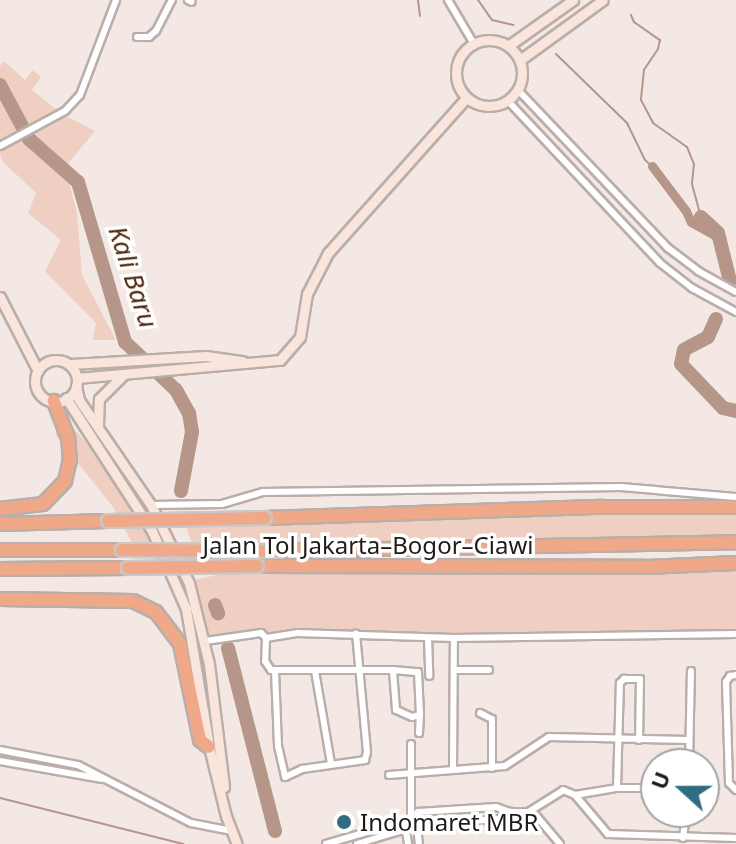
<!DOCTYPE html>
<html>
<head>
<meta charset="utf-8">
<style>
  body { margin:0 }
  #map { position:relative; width:736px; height:844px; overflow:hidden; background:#f3e8e3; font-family:"Noto Sans",sans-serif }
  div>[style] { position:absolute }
  .green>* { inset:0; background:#eecfc1 }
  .stream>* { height:2px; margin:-1px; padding:0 1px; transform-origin:1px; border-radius:1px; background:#b59688 }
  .canal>* { height:9px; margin:-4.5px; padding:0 4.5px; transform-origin:4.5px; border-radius:4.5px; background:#b59688 }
  .river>* { height:14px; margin:-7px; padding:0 7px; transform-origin:7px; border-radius:7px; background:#b59688 }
  .roads { filter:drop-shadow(2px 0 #b9aea9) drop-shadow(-2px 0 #b9aea9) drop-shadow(0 2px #b9aea9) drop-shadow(0 -2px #b9aea9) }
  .street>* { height:6px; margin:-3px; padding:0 3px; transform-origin:3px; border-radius:3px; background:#fff }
  .secondary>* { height:9px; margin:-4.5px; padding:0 4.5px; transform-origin:4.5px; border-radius:4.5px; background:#fae5dc }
  .secondary>.ring { margin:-4.5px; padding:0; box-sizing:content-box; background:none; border:9px solid #fae5dc; border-radius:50% }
  .highway>* { height:12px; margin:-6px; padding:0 6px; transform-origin:6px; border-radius:6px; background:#efa989 }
  .bridges { filter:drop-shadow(2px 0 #c9c8c8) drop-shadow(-2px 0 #c9c8c8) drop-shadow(0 2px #c9c8c8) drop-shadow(0 -2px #c9c8c8) }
  .highway-bridge>* { height:12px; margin:-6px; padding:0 6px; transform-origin:6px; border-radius:6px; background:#efa989 }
  .dots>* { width:22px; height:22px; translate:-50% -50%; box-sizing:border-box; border:4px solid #fff; border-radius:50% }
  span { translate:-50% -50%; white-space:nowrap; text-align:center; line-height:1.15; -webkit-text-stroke:7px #fff; paint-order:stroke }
  .street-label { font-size:24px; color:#1f1b19 }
  .poi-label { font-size:24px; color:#1f1b19 }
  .left { translate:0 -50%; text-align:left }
  .water-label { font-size:26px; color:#512610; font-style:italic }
  .north { position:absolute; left:640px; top:748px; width:80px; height:80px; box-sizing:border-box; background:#fff; border:2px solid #a5a4a3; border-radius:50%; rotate:291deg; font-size:22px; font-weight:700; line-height:32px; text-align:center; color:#1f1b19 }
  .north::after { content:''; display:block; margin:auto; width:28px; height:36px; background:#306d83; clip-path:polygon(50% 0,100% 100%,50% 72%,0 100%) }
</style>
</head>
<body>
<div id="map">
  <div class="green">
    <i style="clip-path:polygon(4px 61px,25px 80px,33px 70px,41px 77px,32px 90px,62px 114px,95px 131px,65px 167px,77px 213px,82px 275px,116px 340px,93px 340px,96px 323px,45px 271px,61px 240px,28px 213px,36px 193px,3px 162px,0 155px,0 66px)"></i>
    <i style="clip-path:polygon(65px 419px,138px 500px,156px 543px,132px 543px,113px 507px,55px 434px)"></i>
    <i style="clip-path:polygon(736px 507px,736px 542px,195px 551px,184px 522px)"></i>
    <i style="clip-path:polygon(736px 563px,736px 632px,428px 638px,297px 633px,276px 637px,261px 633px,194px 642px,176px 584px,257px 566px)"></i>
  </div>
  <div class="stream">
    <i style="left:418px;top:0;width:16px;rotate:83deg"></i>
    <i style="left:478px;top:0;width:24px;rotate:55deg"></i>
    <i style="left:492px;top:20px;width:22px;rotate:13deg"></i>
    <i style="left:631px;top:15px;width:8px;rotate:67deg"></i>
    <i style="left:634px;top:22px;width:32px;rotate:35deg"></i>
    <i style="left:660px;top:40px;width:9px;rotate:103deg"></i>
    <i style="left:658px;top:49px;width:25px;rotate:124deg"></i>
    <i style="left:644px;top:70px;width:30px;rotate:96deg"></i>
    <i style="left:641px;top:100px;width:26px;rotate:62deg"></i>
    <i style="left:653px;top:123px;width:42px;rotate:35.2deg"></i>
    <i style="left:687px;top:147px;width:18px;rotate:68deg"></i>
    <i style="left:694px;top:164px;width:20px;rotate:96deg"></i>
    <i style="left:692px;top:184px;width:34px;rotate:75deg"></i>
    <i style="left:556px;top:54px;width:99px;rotate:44.2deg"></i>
    <i style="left:627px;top:123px;width:41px;rotate:64.1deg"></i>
    <i style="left:645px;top:160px;width:9px;rotate:41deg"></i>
    <i style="left:0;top:798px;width:189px;rotate:14.1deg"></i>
  </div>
  <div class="canal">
    <i style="left:652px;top:166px;width:56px;rotate:52.9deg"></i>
    <i style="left:686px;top:211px;width:12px;rotate:66deg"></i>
    <i style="left:691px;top:222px;width:33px;rotate:29deg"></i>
  </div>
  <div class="river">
    <i style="left:0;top:85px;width:61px;rotate:61.8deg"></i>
    <i style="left:29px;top:139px;width:65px;rotate:41.3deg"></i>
    <i style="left:78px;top:182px;width:167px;rotate:73.6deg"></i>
    <i style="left:125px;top:342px;width:70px;rotate:43.3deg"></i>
    <i style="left:176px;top:390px;width:26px;rotate:61deg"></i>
    <i style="left:189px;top:413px;width:19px;rotate:81deg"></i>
    <i style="left:192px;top:432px;width:60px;rotate:100.6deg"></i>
    <i style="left:701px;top:217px;width:23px;rotate:43deg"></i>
    <i style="left:718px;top:233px;width:49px;rotate:76deg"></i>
    <i style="left:716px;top:319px;width:20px;rotate:114deg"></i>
    <i style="left:708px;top:337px;width:27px;rotate:152deg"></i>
    <i style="left:684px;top:350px;width:14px;rotate:102deg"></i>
    <i style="left:681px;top:364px;width:61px;rotate:46.3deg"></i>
    <i style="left:723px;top:408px;width:13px;rotate:13deg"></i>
    <i style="left:215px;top:605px;width:9px;rotate:69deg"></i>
    <i style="left:228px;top:648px;width:189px;rotate:75.6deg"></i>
  </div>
  <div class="roads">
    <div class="street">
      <i style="left:188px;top:0;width:4px;rotate:27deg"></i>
      <i style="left:448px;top:0;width:51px;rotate:59.4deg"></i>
      <i style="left:137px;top:37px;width:12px"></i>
      <i style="left:149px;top:37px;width:9px;rotate:-41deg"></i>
      <i style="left:156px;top:31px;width:35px;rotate:-63deg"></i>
      <i style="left:518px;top:90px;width:218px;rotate:46.5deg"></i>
      <i style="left:668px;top:248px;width:38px;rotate:37deg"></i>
      <i style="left:698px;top:271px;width:43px;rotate:28.9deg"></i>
      <i style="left:508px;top:101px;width:222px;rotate:46.8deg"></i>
      <i style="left:660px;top:263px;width:41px;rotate:38deg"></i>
      <i style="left:692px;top:288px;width:50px;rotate:28.6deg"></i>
      <i style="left:0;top:146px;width:74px;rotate:-28.3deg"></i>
      <i style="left:65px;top:111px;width:22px;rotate:-47deg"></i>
      <i style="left:80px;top:95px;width:102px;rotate:-69.2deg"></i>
      <i style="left:151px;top:505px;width:71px;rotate:-0.8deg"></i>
      <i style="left:222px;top:504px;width:43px;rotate:-16.3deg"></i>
      <i style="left:263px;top:492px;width:358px;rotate:-0.8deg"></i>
      <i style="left:621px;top:487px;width:115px;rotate:5deg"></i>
      <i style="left:266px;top:638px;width:23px;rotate:92deg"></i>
      <i style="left:265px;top:661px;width:11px;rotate:56deg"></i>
      <i style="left:271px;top:670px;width:122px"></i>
      <i style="left:393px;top:670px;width:25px;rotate:5deg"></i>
      <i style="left:418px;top:672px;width:43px;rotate:87.3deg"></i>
      <i style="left:420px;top:715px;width:8px;rotate:166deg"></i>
      <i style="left:412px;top:717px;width:17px;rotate:-156deg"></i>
      <i style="left:396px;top:710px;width:40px;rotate:-94.3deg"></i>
      <i style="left:428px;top:638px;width:38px;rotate:88deg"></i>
      <i style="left:205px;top:641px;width:57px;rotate:-8.1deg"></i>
      <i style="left:261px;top:633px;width:7px;rotate:45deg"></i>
      <i style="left:266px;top:638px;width:31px;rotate:-9deg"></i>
      <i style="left:297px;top:633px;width:157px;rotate:1.8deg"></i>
      <i style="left:454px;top:638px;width:282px;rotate:-0.8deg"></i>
      <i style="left:454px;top:670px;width:35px"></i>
      <i style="left:275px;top:671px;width:75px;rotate:87.7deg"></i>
      <i style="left:278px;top:746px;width:32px;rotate:77deg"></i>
      <i style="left:285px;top:777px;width:19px;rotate:-25deg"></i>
      <i style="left:302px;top:769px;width:64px;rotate:-8.1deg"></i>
      <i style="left:365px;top:760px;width:8px;rotate:-76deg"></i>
      <i style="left:367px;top:752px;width:119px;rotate:-95.3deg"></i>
      <i style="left:315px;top:671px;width:94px;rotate:80.2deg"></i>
      <i style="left:736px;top:675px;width:6px;rotate:171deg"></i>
      <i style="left:730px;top:676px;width:7px;rotate:124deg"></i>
      <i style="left:726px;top:682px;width:101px;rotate:88.3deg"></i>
      <i style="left:729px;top:783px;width:10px;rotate:45deg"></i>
      <i style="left:480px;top:713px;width:13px;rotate:27deg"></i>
      <i style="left:492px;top:719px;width:49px;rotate:90deg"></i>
      <i style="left:419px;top:733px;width:18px;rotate:-87deg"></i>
      <i style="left:0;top:750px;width:79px;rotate:10.9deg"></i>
      <i style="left:78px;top:765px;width:127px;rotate:27.2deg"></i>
      <i style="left:191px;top:823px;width:42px;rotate:11deg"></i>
      <i style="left:0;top:761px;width:104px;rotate:10deg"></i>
      <i style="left:689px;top:764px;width:93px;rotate:-88.8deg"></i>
      <i style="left:453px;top:769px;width:131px;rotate:-89.6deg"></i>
      <i style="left:389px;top:775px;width:116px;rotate:-4.4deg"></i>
      <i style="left:505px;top:766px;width:53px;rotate:-33.4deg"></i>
      <i style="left:549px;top:737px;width:140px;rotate:1.2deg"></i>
      <i style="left:617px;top:788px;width:105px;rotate:-88.4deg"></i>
      <i style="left:620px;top:683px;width:6px;rotate:-45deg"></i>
      <i style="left:624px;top:679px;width:16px"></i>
      <i style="left:640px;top:679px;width:61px;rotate:90.9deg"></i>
      <i style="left:575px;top:795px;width:43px;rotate:-9.5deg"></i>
      <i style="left:617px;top:788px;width:39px"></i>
      <i style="left:530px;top:811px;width:39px;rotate:-32deg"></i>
      <i style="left:563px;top:790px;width:13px;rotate:23deg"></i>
      <i style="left:575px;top:795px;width:51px;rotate:49.8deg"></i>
      <i style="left:608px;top:834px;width:128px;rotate:1.8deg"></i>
      <i style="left:411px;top:821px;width:77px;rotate:-90deg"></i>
      <i style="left:417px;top:826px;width:18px;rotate:84deg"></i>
      <i style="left:406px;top:831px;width:13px;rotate:81deg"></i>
      <i style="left:683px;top:838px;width:26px;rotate:-83deg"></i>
      <i style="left:326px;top:844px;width:89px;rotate:-16.4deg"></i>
      <i style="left:411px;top:819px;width:10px;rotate:-45deg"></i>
      <i style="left:418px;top:812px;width:78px;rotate:-3.7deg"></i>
      <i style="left:496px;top:807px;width:15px;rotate:20deg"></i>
      <i style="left:510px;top:812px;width:23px"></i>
      <i style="left:533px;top:812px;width:42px;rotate:49.8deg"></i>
      <i style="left:357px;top:844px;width:69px;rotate:-16.9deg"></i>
      <i style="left:423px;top:824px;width:79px;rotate:-3.6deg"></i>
      <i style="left:502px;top:819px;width:11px;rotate:-41deg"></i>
    </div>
    <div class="secondary">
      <i class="ring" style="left:456px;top:40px;width:57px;height:57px"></i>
      <i style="left:508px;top:46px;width:80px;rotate:-35.3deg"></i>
      <i style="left:520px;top:60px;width:102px;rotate:-35.9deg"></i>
      <i style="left:0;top:297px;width:83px;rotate:62.8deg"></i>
      <i class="ring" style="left:35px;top:360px;width:33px;height:33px"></i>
      <i style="left:71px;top:364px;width:135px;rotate:-3.4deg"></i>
      <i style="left:206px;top:356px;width:37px;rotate:8deg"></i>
      <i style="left:77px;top:378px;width:204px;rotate:-5.1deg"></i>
      <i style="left:280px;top:360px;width:30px;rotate:-49deg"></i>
      <i style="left:300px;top:337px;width:44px;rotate:-80.8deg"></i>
      <i style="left:307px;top:294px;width:46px;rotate:-62.9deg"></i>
      <i style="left:328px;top:253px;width:208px;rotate:-48.3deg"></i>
      <i style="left:76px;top:386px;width:14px;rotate:78deg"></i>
      <i style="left:79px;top:400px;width:127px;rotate:55.6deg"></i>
      <i style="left:151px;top:505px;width:87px;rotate:64deg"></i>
      <i style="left:189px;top:583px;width:83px;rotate:76.1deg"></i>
      <i style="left:209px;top:664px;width:124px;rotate:83deg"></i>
      <i style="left:66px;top:398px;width:158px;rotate:57.1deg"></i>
      <i style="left:152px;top:531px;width:85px;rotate:66.4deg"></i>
      <i style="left:186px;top:609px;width:140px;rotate:80.5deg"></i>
      <i style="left:209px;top:747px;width:71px;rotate:76.2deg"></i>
      <i style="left:226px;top:816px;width:30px;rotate:69deg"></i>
      <i style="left:98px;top:425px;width:26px;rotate:-88deg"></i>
      <i style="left:99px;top:399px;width:34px;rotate:-45deg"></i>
    </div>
    <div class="highway">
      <i style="left:0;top:509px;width:43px;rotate:-6.6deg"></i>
      <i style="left:43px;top:504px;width:32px;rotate:-46deg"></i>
      <i style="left:65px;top:481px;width:22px;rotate:-77deg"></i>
      <i style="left:70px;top:460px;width:22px;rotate:-95deg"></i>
      <i style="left:68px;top:438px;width:40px;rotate:-111deg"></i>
      <i style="left:265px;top:518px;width:337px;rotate:-1.9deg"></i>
      <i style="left:602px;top:507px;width:134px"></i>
      <i style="left:0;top:524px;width:108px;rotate:-1.6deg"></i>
      <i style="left:0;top:550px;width:122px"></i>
      <i style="left:279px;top:551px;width:457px;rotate:-1.1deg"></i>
      <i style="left:257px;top:566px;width:388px;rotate:0.1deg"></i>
      <i style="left:645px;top:567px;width:91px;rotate:-2.5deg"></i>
      <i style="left:0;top:569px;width:128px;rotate:-0.4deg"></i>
      <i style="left:0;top:599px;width:133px;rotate:0.9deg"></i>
      <i style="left:133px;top:601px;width:25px;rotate:26deg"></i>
      <i style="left:156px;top:612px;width:40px;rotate:53deg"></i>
      <i style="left:180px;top:644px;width:98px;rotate:78.2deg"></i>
      <i style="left:200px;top:740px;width:11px;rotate:38deg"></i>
    </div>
  </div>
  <div class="bridges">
    <div class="highway-bridge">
      <i style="left:108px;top:521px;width:157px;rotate:-1.1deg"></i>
      <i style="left:122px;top:550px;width:157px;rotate:0.4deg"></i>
      <i style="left:128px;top:568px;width:129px;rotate:-0.9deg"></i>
    </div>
  </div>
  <div class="dots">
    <i style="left:344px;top:822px;background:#306d83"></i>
  </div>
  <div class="street-label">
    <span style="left:368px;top:545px">Jalan Tol Jakarta–Bogor–Ciawi</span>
  </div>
  <div class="poi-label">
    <span class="left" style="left:360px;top:822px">Indomaret MBR</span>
  </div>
  <div class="water-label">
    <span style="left:133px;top:277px;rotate:72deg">Kali Baru</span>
  </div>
  <div class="north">U</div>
</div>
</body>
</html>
